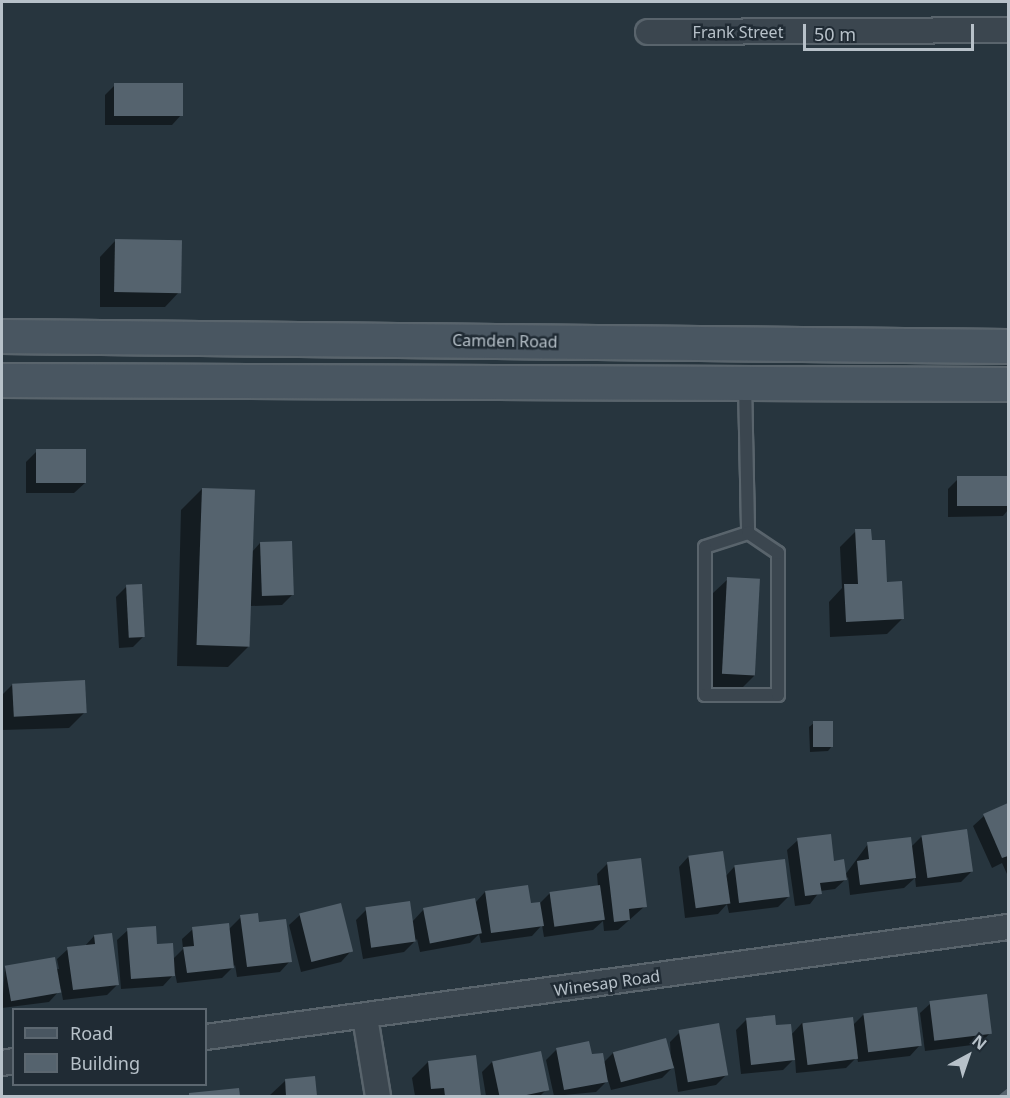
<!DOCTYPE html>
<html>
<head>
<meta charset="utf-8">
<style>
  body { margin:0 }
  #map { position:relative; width:1010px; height:1098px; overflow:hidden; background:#27353e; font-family:"Noto Sans",sans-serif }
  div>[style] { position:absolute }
  .shadow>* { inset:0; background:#0007 }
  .building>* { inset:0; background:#55636e; transform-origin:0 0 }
  .roads { filter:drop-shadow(2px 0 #59646c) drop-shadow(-2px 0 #59646c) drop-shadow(0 2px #59646c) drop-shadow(0 -2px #59646c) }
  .lane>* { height:12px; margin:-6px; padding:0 6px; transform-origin:6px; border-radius:6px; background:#3b464f }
  .street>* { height:24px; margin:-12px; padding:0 12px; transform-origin:12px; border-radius:12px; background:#3b464f }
  .secondary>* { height:33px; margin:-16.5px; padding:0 16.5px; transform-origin:16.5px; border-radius:16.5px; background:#495661 }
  span { translate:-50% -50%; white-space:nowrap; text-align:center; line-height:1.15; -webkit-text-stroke:5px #202b34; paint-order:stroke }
  .street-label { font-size:16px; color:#b7c1c9 }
  .frame { position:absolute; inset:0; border:3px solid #b7c1c9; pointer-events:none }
  .legend { position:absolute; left:12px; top:1008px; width:195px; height:78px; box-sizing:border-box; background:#202b34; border:2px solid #5c6770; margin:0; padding:8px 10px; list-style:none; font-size:18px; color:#b7c1c9 }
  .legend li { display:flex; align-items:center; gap:12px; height:30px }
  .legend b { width:30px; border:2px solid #5c6770 }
  .north { position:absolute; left:938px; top:1026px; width:60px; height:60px; -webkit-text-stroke:4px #202b34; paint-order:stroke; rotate:40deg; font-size:16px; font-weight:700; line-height:24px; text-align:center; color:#b7c1c9 }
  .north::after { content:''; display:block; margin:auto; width:21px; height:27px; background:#b7c1c9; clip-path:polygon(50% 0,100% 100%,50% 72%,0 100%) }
  .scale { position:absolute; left:803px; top:24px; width:171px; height:27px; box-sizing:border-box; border:3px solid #b7c1c9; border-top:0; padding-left:8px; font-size:18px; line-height:21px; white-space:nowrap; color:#b7c1c9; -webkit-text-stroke:4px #202b34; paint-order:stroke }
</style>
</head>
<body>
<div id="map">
  <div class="shadow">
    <i style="clip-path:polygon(115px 85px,182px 114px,172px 125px,105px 125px,105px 95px)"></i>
    <i style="clip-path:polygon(115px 241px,180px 291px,165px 307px,100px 307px,100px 257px)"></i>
    <i style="clip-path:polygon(37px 451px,85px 483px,74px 493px,26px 493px,26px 462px)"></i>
    <i style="clip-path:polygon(1008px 478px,1008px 510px,1003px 516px,948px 517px,948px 489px,958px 479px)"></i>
    <i style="clip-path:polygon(202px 489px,252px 552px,260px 543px,292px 595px,282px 605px,250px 606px,249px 646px,228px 667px,177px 666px,181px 510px)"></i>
    <i style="clip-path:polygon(856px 531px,870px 542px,903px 618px,887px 634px,830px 637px,829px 602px,842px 588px,840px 547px)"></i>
    <i style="clip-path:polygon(728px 579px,755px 675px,739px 691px,709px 689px,712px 594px)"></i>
    <i style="clip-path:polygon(127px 586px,143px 637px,133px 647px,119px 648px,116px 597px)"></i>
    <i style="clip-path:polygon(13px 684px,85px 712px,69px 728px,2px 730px,2px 695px)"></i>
    <i style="clip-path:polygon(814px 723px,832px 746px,828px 751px,810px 752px,809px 727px)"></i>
    <i style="clip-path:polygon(1008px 805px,1008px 873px,1007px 874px,1002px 863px,992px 868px,973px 826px,984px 816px)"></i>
    <i style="clip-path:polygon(921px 837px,971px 872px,961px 882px,916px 887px,915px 878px,904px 888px,850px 895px,848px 877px,835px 889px,820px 891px,810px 904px,795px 906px,787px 850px,798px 840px,845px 875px,868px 844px,911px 847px)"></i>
    <i style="clip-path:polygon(689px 856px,725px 877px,734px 867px,789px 896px,778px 907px,729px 913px,727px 904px,718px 914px,685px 918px,679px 867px)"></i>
    <i style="clip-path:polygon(607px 864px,645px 906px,618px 930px,604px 931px,603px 921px,593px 930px,544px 937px,542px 925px,532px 936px,481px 943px,479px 934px,470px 943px,420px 952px,417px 939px,404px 952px,363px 959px,356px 920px,367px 909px,412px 922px,424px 909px,475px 903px,485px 892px,530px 905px,540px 903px,550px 893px,598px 887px,597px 874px)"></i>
    <i style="clip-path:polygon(300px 915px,351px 951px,341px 962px,301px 972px,289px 925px)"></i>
    <i style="clip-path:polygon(241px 917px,258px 924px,290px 961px,280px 972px,237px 977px,235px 965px,222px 978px,177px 983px,175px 973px,163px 986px,121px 989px,117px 940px,128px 930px,172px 960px,183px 949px,182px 939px,193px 929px,228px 930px)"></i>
    <i style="clip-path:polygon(94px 936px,117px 985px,107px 995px,63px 1000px,61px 989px,49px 1002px,2px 1008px,5px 966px,59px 969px,57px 959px,68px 949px,84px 947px)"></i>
    <i style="clip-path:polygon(931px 1003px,990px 1033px,980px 1044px,925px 1051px,920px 1013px)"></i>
    <i style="clip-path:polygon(863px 1015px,920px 1045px,910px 1056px,858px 1062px,857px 1057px,846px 1068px,796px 1073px,795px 1058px,783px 1070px,741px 1074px,736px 1030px,746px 1020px,791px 1035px,802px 1023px,853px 1025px)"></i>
    <i style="clip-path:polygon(680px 1032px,726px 1075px,716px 1085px,678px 1092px,674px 1066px,662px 1078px,611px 1090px,608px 1080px,596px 1092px,554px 1096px,546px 1060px,557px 1049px,603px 1063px,614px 1052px,671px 1061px,670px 1042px)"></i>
    <i style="clip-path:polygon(475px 1057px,480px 1096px,415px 1096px,412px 1078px,428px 1062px)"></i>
    <i style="clip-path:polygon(492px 1062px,547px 1089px,540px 1096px,486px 1096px,482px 1072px)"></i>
    <i style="clip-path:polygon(313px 1078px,315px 1096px,269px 1096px,285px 1081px)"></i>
    <i style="clip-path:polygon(237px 1090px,238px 1096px,188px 1096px,190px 1095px)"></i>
  </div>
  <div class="building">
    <i style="left:114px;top:83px;width:69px;height:33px"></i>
    <i style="left:115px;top:239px;width:67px;height:53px;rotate:1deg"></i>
    <i style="left:86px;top:449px;width:34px;height:50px;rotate:90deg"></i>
    <i style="left:1008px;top:476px;width:30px;height:51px;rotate:90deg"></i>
    <i style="left:202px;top:488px;width:53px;height:157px;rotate:2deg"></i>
    <i style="clip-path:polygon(855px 529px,871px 529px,872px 540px,885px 540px,887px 582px,902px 581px,904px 619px,846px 622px,844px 584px,858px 584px)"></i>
    <i style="left:292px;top:541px;width:54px;height:32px;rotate:88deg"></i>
    <i style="left:727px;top:577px;width:33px;height:97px;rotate:3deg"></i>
    <i style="left:142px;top:584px;width:53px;height:16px;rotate:87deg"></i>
    <i style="left:85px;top:680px;width:33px;height:73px;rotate:87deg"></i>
    <i style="left:813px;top:721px;width:20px;height:26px"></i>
    <i style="clip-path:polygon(1008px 803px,1008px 856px,1002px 858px,983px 814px)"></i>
    <i style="left:967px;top:829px;width:43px;height:46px;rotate:82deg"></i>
    <i style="clip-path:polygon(831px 834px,834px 861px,844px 859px,847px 880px,820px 883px,822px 894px,805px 896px,797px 838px)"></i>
    <i style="clip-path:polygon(911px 837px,916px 878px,860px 885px,857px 861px,869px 859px,867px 842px)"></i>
    <i style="left:723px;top:851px;width:53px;height:35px;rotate:82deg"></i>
    <i style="clip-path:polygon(641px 858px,647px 907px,629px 909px,630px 920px,614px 922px,607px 862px)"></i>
    <i style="left:785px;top:859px;width:38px;height:51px;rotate:83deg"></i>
    <i style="clip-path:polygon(528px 885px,531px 903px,540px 902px,544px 926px,491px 933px,485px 891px)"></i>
    <i style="left:600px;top:885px;width:35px;height:51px;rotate:82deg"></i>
    <i style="left:475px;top:898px;width:36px;height:53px;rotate:79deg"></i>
    <i style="left:410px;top:901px;width:41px;height:45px;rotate:82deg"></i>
    <i style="left:341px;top:903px;width:50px;height:43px;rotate:76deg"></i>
    <i style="clip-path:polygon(258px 913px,259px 922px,286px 919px,292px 962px,247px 967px,240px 915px)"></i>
    <i style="clip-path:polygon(229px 923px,234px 968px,187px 973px,183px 947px,194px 946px,192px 927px)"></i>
    <i style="clip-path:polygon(156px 926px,157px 944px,173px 943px,175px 976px,131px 979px,127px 928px)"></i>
    <i style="clip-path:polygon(112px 933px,119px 985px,73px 990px,67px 947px,95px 944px,94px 935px)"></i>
    <i style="left:55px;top:957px;width:36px;height:51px;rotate:80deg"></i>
    <i style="left:987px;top:994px;width:40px;height:58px;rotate:83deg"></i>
    <i style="left:917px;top:1007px;width:39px;height:54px;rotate:83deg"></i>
    <i style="clip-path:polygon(775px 1015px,776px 1025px,791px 1024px,795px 1060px,751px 1065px,746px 1018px)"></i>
    <i style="left:853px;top:1017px;width:42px;height:51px;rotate:83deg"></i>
    <i style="left:719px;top:1023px;width:53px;height:41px;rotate:80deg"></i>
    <i style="left:666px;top:1038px;width:31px;height:55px;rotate:75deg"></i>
    <i style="clip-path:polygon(589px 1041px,592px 1054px,603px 1053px,608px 1082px,564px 1090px,556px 1048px)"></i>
    <i style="left:541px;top:1051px;width:40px;height:50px;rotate:78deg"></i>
    <i style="clip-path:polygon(476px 1055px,481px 1096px,445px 1096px,444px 1088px,431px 1089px,428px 1061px)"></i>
    <i style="clip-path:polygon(315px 1076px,317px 1096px,286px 1096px,285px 1079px)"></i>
    <i style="clip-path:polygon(239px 1088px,240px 1096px,189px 1096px,189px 1093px)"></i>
    <i style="clip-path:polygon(1008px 1088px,1008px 1096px,998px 1096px)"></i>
  </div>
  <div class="roads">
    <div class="lane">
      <i style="left:745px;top:384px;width:149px;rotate:88.8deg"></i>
      <i style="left:748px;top:533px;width:45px;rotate:162deg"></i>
      <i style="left:705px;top:547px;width:148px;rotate:90deg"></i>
      <i style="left:705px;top:695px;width:73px"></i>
      <i style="left:778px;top:695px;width:142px;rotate:-90deg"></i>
      <i style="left:778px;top:553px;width:36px;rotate:-146deg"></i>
    </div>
    <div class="street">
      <i style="left:648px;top:32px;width:360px;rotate:-0.3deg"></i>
      <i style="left:365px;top:1017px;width:80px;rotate:80.7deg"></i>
      <i style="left:206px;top:1037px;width:810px;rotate:-7.81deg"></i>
      <i style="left:2px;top:1063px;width:12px;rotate:-9deg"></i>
    </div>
    <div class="secondary">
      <i style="left:2px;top:336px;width:1006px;rotate:0.57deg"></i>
      <i style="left:2px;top:380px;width:1006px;rotate:0.23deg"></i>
    </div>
  </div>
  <div class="street-label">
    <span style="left:738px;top:32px">Frank Street</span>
    <span style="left:505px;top:341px;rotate:1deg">Camden Road</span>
    <span style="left:607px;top:983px;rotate:-8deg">Winesap Road</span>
  </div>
  <div class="frame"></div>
  <ul class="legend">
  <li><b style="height:8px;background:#495661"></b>Road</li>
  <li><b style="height:16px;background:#55636e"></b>Building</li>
  </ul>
  <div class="north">N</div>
  <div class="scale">50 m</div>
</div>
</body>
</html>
